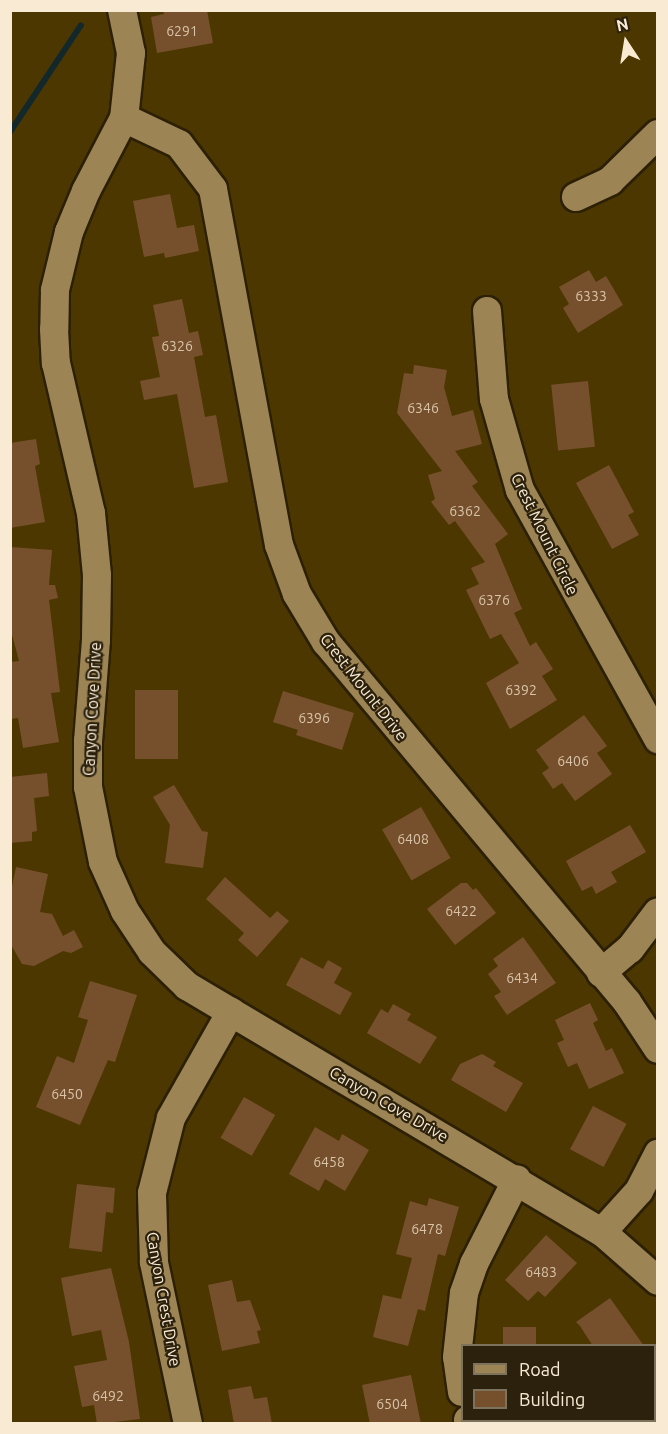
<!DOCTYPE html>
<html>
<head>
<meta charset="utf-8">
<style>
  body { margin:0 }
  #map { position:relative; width:668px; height:1434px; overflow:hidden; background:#4d3701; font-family:Ubuntu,sans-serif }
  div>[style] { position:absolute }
  .stream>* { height:6px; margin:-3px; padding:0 3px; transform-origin:3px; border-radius:3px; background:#12282a }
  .building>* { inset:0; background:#76502c; transform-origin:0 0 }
  .roads { filter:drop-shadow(2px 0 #2c2007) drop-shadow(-2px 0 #2c2007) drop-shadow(0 2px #2c2007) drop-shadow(0 -2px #2c2007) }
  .minor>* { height:28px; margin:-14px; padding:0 14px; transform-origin:14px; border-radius:14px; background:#9d8454 }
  span { translate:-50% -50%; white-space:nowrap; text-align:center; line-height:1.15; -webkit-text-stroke:4.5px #2b210d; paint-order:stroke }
  .number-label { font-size:14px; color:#d8c4a9 }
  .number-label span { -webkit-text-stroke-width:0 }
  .street-label { font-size:16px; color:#f9ebd3 }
  .frame { position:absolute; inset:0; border:12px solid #f9ebd3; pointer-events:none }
  .legend { position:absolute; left:461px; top:1344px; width:195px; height:78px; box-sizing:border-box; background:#2b210d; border:2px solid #7d725c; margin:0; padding:8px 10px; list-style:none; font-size:18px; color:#f9ebd3 }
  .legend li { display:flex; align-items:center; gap:12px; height:30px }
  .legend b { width:30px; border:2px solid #7d725c }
  .north { position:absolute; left:596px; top:12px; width:60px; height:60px; -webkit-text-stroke:4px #2b210d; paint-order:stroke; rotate:348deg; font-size:16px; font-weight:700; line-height:24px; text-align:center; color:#f9ebd3 }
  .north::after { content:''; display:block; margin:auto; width:21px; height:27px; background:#f9ebd3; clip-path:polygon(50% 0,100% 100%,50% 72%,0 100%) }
</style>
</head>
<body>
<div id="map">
  <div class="stream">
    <i style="left:10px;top:132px;width:128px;rotate:-56.4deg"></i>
  </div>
  <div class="building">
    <i style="clip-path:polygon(163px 10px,207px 10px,213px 43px,157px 53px,151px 17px,164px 14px)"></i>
    <i style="clip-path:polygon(170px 194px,177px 228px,194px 225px,199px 251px,165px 258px,164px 253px,144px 257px,133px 201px)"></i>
    <i style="clip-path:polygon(589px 270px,596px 282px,606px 276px,623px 305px,578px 333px,563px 308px,569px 304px,559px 287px)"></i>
    <i style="clip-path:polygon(182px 299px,189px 333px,198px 331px,203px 355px,194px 357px,205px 417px,216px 415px,228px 482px,194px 488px,177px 394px,144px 400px,140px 381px,160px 377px,152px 337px,159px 336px,153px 305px)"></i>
    <i style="clip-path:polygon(414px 365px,447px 370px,444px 387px,452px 416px,473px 410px,482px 444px,455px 451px,478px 482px,472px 486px,508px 534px,495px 544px,522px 609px,514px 613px,530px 646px,536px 642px,553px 669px,542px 676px,557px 700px,510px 729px,486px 683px,519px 663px,501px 634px,490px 639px,466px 590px,479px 584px,471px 568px,485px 562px,455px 521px,449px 525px,431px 502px,435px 499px,428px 475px,442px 471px,397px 413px,404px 373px,413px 374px)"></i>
    <i style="left:588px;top:381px;width:66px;height:37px;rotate:84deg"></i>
    <i style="clip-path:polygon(36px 439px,40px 464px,35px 466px,45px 522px,10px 528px,10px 443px)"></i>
    <i style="clip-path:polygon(609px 465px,634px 512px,628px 515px,639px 535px,612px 549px,576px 483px)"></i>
    <i style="clip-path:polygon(10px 547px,52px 550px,49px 585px,55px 585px,58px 598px,49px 600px,60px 692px,51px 693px,59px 742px,23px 748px,18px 718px,10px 719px,10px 662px,19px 661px,10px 627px)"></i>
    <i style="left:135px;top:690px;width:43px;height:69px"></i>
    <i style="clip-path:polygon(283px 691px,354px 713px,342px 750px,296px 735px,298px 730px,273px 722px)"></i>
    <i style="clip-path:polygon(584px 715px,607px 746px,597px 753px,612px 774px,575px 801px,562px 783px,553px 789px,542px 773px,549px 768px,536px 750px)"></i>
    <i style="clip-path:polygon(47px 773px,49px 796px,34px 798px,37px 831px,32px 832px,32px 841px,10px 843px,10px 777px)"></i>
    <i style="clip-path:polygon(174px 785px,202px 831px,208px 832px,203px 868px,165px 863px,170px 825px,153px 797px)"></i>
    <i style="left:421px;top:807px;width:59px;height:45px;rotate:60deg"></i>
    <i style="clip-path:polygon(630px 825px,646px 852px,611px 872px,617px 882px,596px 894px,592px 886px,582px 891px,566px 861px)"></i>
    <i style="clip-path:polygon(16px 867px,48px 874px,40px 912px,52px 914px,63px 936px,74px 930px,83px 947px,71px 953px,63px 951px,34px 966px,22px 964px,10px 943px,10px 896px)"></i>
    <i style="clip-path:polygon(225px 877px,270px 918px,277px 911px,289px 921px,257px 957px,238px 940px,244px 933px,206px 899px)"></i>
    <i style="clip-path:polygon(461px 883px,467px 883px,473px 890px,476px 888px,496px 913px,455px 945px,427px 909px)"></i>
    <i style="clip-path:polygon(523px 937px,556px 983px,507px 1015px,494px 996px,501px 992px,488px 974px,498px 966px,493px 959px)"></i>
    <i style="clip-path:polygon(301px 957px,323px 969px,328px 960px,342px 968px,334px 983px,352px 993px,340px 1015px,286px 985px)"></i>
    <i style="clip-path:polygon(90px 981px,137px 995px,115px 1062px,108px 1060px,80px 1125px,36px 1107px,57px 1056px,74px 1063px,88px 1020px,78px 1017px)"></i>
    <i style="clip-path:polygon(590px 1003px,598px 1020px,593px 1023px,606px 1051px,612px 1048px,624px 1073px,589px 1089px,577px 1063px,568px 1067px,557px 1043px,564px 1040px,555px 1020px)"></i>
    <i style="clip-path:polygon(393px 1004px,411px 1014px,407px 1020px,437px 1037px,420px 1064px,367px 1033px,381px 1009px,388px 1013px)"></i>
    <i style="clip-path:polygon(482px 1054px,496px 1062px,493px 1066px,523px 1083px,506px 1112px,451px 1080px,460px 1064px)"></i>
    <i style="left:244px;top:1097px;width:36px;height:47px;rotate:30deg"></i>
    <i style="left:593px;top:1106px;width:38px;height:49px;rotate:28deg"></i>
    <i style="clip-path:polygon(315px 1127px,339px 1141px,342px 1134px,369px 1150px,345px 1191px,325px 1179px,319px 1191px,289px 1174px)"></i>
    <i style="clip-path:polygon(77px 1184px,115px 1188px,113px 1213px,106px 1212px,102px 1252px,69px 1248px)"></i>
    <i style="clip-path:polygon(429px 1198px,459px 1207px,445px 1256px,438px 1254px,425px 1311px,418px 1309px,408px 1346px,373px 1337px,383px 1295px,401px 1299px,412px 1258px,396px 1254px,410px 1201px,427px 1206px)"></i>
    <i style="clip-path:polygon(546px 1235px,577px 1263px,545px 1297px,538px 1291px,528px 1301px,505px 1280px)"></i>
    <i style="clip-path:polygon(111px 1268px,129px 1342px,140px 1419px,97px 1424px,94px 1405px,82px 1407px,74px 1366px,107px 1360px,101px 1330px,72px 1336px,61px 1278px)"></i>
    <i style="clip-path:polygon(232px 1280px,237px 1302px,250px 1300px,261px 1330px,257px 1331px,260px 1343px,222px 1351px,208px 1285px)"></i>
    <i style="clip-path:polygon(610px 1298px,644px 1346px,593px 1346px,580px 1326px,576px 1322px)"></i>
    <i style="left:536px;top:1327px;width:19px;height:33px;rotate:90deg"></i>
    <i style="clip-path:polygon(411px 1375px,421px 1424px,370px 1424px,362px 1385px)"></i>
    <i style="clip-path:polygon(251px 1386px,254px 1399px,267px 1397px,272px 1424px,234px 1424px,228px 1390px)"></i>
  </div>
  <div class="roads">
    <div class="minor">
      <i style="left:122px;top:10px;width:44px;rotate:78.2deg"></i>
      <i style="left:131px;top:53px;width:65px;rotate:96.1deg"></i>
      <i style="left:124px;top:118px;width:82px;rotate:117.5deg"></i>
      <i style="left:86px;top:191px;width:44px;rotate:112.5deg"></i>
      <i style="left:69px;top:232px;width:60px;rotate:103.6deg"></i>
      <i style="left:55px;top:290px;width:39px;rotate:91deg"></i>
      <i style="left:54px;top:329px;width:34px;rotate:87deg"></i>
      <i style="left:56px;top:363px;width:154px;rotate:76.9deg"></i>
      <i style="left:91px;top:513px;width:62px;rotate:84.5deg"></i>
      <i style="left:97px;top:575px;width:65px;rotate:90.9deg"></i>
      <i style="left:96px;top:640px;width:101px;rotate:94.5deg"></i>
      <i style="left:88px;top:741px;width:46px;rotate:90deg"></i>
      <i style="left:88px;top:787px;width:76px;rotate:78.7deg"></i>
      <i style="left:103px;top:862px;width:54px;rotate:65.8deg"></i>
      <i style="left:125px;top:911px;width:49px;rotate:56.6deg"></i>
      <i style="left:152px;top:952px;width:49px;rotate:44.2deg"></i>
      <i style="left:187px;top:986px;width:482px;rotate:30.7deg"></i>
      <i style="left:602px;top:1232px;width:74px;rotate:41.2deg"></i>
      <i style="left:124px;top:118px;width:61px;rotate:25.3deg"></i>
      <i style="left:179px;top:144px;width:56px;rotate:52.9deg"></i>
      <i style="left:213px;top:189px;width:362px;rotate:79.5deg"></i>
      <i style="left:279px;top:545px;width:52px;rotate:69.8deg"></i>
      <i style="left:297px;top:594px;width:56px;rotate:58.9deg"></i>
      <i style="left:326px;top:642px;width:469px;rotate:50.1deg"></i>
      <i style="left:627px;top:1002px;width:56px;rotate:56.6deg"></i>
      <i style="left:576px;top:197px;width:38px;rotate:-25deg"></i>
      <i style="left:610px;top:181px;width:67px;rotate:-44.4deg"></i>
      <i style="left:487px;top:311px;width:88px;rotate:85.5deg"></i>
      <i style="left:494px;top:399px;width:95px;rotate:74.1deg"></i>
      <i style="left:520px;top:490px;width:285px;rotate:61deg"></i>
      <i style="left:601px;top:973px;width:38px;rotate:-40deg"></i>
      <i style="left:630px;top:949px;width:46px;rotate:-52.9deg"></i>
      <i style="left:602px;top:1232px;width:55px;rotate:-47.9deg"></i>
      <i style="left:639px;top:1191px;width:42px;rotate:-62.8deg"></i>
      <i style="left:462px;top:1392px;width:35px;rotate:-98deg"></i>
      <i style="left:457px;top:1357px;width:64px;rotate:-83.8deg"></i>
      <i style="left:464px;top:1293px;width:31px;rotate:-71deg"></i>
      <i style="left:474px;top:1264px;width:95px;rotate:-63.2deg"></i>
      <i style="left:468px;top:1420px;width:4px;rotate:76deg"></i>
      <i style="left:188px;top:1424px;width:166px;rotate:-101.9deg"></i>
      <i style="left:154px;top:1262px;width:69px;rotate:-91.7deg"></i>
      <i style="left:152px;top:1193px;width:77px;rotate:-75.8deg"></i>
      <i style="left:171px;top:1118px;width:122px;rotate:-60.5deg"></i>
    </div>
  </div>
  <div class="number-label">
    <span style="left:182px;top:31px">6291</span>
    <span style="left:591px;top:296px">6333</span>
    <span style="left:177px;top:346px">6326</span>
    <span style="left:423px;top:408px">6346</span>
    <span style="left:465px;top:511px">6362</span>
    <span style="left:494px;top:600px">6376</span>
    <span style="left:521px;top:690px">6392</span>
    <span style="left:314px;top:718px">6396</span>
    <span style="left:573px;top:761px">6406</span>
    <span style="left:413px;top:839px">6408</span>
    <span style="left:461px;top:911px">6422</span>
    <span style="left:522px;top:978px">6434</span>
    <span style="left:67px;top:1094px">6450</span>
    <span style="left:329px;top:1162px">6458</span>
    <span style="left:427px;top:1229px">6478</span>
    <span style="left:541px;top:1272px">6483</span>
    <span style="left:108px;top:1396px">6492</span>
    <span style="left:392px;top:1404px">6504</span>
  </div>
  <div class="street-label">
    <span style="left:545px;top:534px;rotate:64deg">Crest Mount Circle</span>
    <span style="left:364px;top:687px;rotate:52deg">Crest Mount Drive</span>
    <span style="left:92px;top:709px;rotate:-87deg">Canyon Cove Drive</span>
    <span style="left:389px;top:1104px;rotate:30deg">Canyon Cove Drive</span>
    <span style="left:164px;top:1299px;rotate:80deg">Canyon Crest Drive</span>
  </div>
  <div class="frame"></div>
  <ul class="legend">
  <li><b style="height:8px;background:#9d8454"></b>Road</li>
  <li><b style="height:16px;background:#76502c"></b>Building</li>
  </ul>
  <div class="north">N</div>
</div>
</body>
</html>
